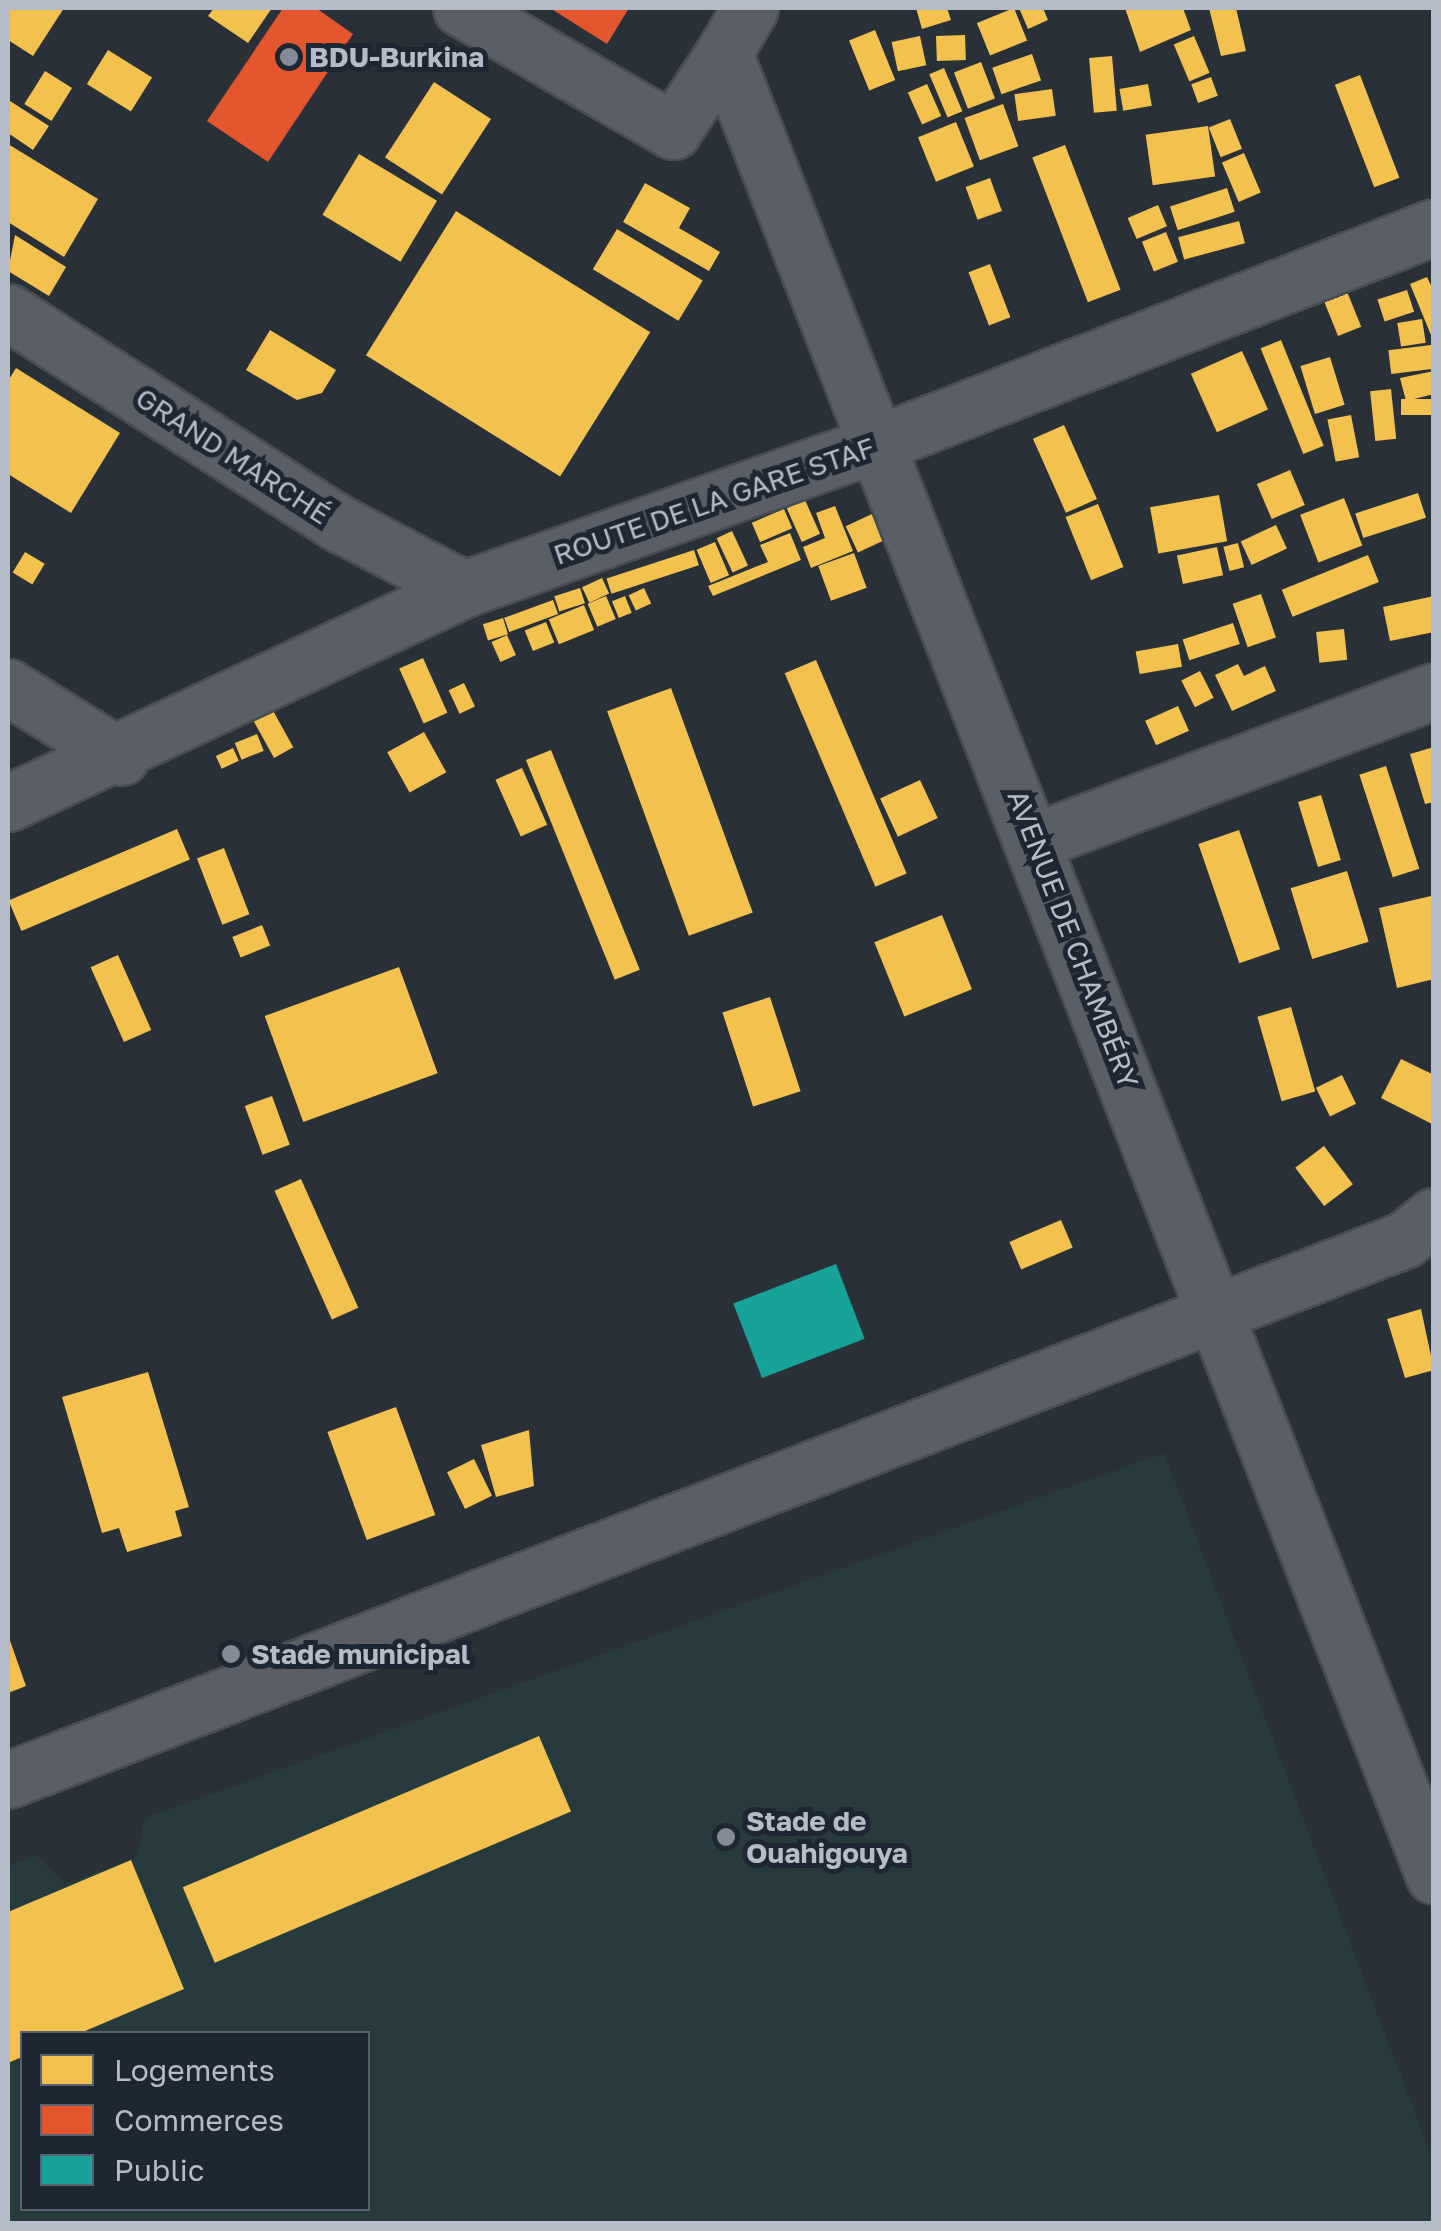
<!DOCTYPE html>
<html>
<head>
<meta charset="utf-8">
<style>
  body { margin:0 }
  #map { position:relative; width:1441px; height:2231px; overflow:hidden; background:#2a3038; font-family:"Golos Text",sans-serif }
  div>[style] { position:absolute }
  .green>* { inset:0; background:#273a3e }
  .homes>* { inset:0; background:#f2c14e; transform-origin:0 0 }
  .shops>* { inset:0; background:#e4572e }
  .public>* { inset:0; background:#17a398; transform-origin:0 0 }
  .roads { filter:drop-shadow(2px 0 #484c53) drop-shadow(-2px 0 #484c53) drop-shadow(0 2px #484c53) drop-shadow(0 -2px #484c53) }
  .minor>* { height:55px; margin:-27.5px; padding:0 27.5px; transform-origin:27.5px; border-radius:27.5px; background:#5a5e66 }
  .dots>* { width:28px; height:28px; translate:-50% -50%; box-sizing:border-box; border:5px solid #1d2633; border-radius:50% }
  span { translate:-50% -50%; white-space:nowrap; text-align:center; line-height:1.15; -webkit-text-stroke:10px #1d2633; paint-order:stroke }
  .poi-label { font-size:28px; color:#b4bcc9; font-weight:700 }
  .left { translate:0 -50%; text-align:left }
  .street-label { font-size:28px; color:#b4bcc9 }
  .frame { position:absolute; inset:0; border:10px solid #b4bcc9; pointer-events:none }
  .legend { position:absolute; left:20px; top:2031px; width:350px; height:180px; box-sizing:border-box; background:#1d2633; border:2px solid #59626f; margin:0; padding:12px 18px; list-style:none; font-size:30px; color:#b4bcc9 }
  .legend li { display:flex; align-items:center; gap:20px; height:50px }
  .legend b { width:50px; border:2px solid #59626f }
</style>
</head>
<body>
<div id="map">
  <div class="green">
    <i style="clip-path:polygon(evenodd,1164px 1453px,1434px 2163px,1433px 2224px,8px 2224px,8px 1867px,37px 1855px,65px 1884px,137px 1857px,145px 1818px,1164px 1453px,22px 2034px,368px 2034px,368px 2208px,22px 2208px,22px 2034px)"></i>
  </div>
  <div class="homes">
    <i style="clip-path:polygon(8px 8px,64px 8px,33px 56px,8px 40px)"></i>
    <i style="clip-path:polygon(214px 8px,272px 8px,248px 43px,208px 16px)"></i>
    <i style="clip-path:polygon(916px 8px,947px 8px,951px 20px,922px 29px)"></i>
    <i style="left:1014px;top:8px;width:35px;height:40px;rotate:68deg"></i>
    <i style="clip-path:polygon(1019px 8px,1043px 8px,1048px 20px,1028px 29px)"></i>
    <i style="clip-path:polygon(1125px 8px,1183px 8px,1191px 30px,1140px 52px)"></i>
    <i style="clip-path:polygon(1209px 8px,1236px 8px,1246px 51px,1221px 56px)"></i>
    <i style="left:875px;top:30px;width:54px;height:28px;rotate:68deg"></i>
    <i style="left:965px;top:35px;width:25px;height:29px;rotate:88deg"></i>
    <i style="left:920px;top:36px;width:30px;height:29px;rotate:78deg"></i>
    <i style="left:1194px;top:36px;width:40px;height:22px;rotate:67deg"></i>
    <i style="left:108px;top:50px;width:52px;height:40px;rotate:32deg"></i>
    <i style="left:1032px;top:54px;width:28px;height:42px;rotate:71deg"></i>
    <i style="left:1112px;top:56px;width:55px;height:23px;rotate:85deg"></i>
    <i style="left:981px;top:62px;width:39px;height:29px;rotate:69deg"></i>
    <i style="left:944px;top:68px;width:47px;height:16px;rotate:67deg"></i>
    <i style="left:45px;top:71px;width:32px;height:39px;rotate:32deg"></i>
    <i style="left:1360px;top:75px;width:110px;height:27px;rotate:69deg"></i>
    <i style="left:1211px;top:77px;width:20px;height:21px;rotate:70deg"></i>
    <i style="left:434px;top:82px;width:68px;height:90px;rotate:33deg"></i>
    <i style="left:927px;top:84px;width:35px;height:21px;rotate:66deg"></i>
    <i style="left:1148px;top:84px;width:22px;height:29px;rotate:80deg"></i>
    <i style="left:1052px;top:89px;width:27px;height:38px;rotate:82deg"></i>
    <i style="clip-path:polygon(10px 101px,49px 126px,33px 150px,8px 133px)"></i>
    <i style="left:1003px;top:104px;width:45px;height:41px;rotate:70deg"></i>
    <i style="left:1230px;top:119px;width:32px;height:23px;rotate:68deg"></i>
    <i style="left:956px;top:122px;width:48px;height:41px;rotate:68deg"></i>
    <i style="left:1208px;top:126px;width:51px;height:63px;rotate:82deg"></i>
    <i style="clip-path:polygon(8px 144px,98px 199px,64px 257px,8px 222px)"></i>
    <i style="left:1065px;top:145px;width:155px;height:35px;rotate:69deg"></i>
    <i style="left:1244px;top:153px;width:43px;height:24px;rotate:67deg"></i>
    <i style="left:359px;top:154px;width:91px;height:71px;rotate:31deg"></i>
    <i style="left:990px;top:178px;width:35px;height:26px;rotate:70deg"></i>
    <i style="clip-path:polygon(645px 183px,690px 208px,679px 228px,720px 252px,709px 271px,623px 222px)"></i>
    <i style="left:1227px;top:188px;width:25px;height:60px;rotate:72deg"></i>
    <i style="left:1158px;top:205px;width:23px;height:33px;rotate:67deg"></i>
    <i style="left:456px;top:211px;width:229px;height:170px;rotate:32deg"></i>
    <i style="left:1239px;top:221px;width:23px;height:63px;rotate:75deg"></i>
    <i style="left:617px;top:229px;width:100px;height:47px;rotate:31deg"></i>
    <i style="left:1166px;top:232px;width:32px;height:26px;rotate:68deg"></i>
    <i style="clip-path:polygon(15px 235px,66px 267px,49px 296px,8px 271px)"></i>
    <i style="left:990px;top:264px;width:57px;height:23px;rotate:69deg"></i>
    <i style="clip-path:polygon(1427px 277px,1434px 292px,1433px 340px,1410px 284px)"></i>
    <i style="left:1344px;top:284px;width:46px;height:25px;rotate:68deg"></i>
    <i style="left:1407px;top:290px;width:23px;height:31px;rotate:72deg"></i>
    <i style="left:1422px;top:319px;width:24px;height:25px;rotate:81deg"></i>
    <i style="clip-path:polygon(270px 330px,336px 370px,322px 393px,297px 400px,246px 370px)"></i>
    <i style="left:1281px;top:340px;width:114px;height:22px;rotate:68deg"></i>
    <i style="left:1431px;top:345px;width:24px;height:43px;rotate:83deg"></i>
    <i style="left:1242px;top:351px;width:64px;height:56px;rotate:66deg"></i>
    <i style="left:1330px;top:357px;width:50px;height:31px;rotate:73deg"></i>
    <i style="clip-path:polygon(16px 368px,120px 433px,71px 513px,8px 474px,8px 381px)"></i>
    <i style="clip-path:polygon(1434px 371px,1434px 394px,1406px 401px,1400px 378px)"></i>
    <i style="left:1391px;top:389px;width:50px;height:21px;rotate:84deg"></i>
    <i style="left:1434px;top:399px;width:16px;height:33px;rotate:90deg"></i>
    <i style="left:1351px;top:415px;width:43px;height:24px;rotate:79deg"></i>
    <i style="left:1064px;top:425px;width:81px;height:34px;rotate:66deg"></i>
    <i style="left:1290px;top:470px;width:38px;height:36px;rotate:67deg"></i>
    <i style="left:1418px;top:493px;width:26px;height:66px;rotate:72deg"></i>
    <i style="left:1219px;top:495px;width:47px;height:70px;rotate:80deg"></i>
    <i style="left:1344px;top:498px;width:51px;height:47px;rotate:69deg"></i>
    <i style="left:805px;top:500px;width:37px;height:20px;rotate:66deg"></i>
    <i style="left:1098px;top:504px;width:68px;height:35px;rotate:68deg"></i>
    <i style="clip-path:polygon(835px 506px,853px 551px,811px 568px,803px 547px,825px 538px,816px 513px)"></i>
    <i style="left:784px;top:509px;width:21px;height:35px;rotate:67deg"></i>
    <i style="left:872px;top:514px;width:29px;height:29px;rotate:65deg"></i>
    <i style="left:1276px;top:525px;width:26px;height:39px;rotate:65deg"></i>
    <i style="left:732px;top:531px;width:38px;height:17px;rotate:65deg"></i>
    <i style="clip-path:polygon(790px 533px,801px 560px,713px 596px,708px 586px,768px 562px,760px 545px)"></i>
    <i style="left:715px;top:542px;width:36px;height:20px;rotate:67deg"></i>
    <i style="left:1238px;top:543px;width:25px;height:15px;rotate:76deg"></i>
    <i style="left:1217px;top:547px;width:29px;height:41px;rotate:78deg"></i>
    <i style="left:694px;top:550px;width:16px;height:92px;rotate:72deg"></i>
    <i style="left:25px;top:552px;width:23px;height:24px;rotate:31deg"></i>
    <i style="left:854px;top:553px;width:37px;height:38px;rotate:70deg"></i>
    <i style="left:1368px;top:555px;width:29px;height:93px;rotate:68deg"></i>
    <i style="left:602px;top:578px;width:17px;height:22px;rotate:65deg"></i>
    <i style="left:580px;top:588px;width:16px;height:27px;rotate:72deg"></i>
    <i style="left:644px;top:588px;width:17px;height:17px;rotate:65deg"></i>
    <i style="left:1261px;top:594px;width:46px;height:30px;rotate:71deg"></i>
    <i style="left:606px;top:596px;width:25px;height:20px;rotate:67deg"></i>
    <i style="left:625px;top:596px;width:18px;height:14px;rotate:68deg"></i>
    <i style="clip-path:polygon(1434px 596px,1434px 632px,1390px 641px,1383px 607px)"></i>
    <i style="left:553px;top:600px;width:15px;height:52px;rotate:70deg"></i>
    <i style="left:584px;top:605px;width:27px;height:38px;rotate:68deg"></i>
    <i style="left:503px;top:618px;width:17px;height:21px;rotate:73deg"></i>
    <i style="left:546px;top:622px;width:22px;height:23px;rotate:68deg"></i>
    <i style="left:1233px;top:623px;width:22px;height:53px;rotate:72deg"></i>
    <i style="left:1344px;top:629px;width:31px;height:28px;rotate:84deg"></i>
    <i style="left:507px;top:635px;width:22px;height:17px;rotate:66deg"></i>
    <i style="left:1178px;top:644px;width:23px;height:43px;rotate:80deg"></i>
    <i style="left:423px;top:658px;width:60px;height:26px;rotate:66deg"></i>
    <i style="left:816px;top:660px;width:232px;height:34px;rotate:67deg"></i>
    <i style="clip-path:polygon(1238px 664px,1244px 676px,1265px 666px,1276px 691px,1232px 711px,1215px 675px)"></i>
    <i style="left:1200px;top:671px;width:30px;height:21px;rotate:63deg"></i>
    <i style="left:464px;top:683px;width:26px;height:17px;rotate:65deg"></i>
    <i style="left:671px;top:688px;width:239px;height:68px;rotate:70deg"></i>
    <i style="left:1178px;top:706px;width:27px;height:36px;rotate:66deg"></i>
    <i style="left:271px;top:707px;width:46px;height:22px;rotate:61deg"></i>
    <i style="left:424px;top:732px;width:46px;height:42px;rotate:61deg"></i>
    <i style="left:257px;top:734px;width:18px;height:24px;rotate:68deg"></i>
    <i style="clip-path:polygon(1434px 747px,1434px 802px,1425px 804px,1410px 754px)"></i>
    <i style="left:233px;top:748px;width:14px;height:19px;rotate:65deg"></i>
    <i style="left:551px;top:750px;width:237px;height:27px;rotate:68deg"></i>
    <i style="left:1386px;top:766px;width:108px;height:28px;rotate:72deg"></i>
    <i style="left:522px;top:768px;width:62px;height:29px;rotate:66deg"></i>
    <i style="left:920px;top:780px;width:42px;height:44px;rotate:65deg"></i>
    <i style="left:1321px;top:795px;width:68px;height:24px;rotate:73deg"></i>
    <i style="left:177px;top:829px;width:33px;height:183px;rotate:67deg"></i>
    <i style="left:1239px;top:830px;width:126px;height:43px;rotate:71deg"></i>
    <i style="left:224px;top:848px;width:71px;height:29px;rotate:69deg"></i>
    <i style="left:1347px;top:871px;width:74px;height:59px;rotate:73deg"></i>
    <i style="clip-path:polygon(1431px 896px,1434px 979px,1397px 988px,1379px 908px)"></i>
    <i style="left:942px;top:915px;width:80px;height:73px;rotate:68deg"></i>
    <i style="left:262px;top:925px;width:22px;height:32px;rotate:68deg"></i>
    <i style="left:118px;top:955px;width:82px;height:30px;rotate:66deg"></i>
    <i style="left:399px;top:967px;width:113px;height:143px;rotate:70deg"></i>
    <i style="left:770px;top:997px;width:99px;height:50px;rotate:72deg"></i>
    <i style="left:1291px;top:1007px;width:88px;height:35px;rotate:74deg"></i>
    <i style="clip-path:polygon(1401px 1059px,1434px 1075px,1434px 1125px,1381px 1098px)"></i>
    <i style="left:1342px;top:1075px;width:32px;height:29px;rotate:64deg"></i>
    <i style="left:272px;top:1096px;width:52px;height:29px;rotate:70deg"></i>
    <i style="left:1324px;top:1146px;width:48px;height:36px;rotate:53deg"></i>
    <i style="left:301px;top:1179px;width:141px;height:29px;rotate:66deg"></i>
    <i style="left:1061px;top:1220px;width:30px;height:56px;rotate:67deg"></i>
    <i style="clip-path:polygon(1421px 1309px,1434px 1370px,1405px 1378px,1387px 1319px)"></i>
    <i style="clip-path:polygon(148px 1372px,189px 1507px,175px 1511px,182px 1536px,127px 1552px,119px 1528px,102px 1533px,62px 1397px)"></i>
    <i style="left:396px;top:1407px;width:115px;height:73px;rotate:70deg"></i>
    <i style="clip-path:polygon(529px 1430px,534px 1486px,496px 1497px,481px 1445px)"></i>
    <i style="left:474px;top:1459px;width:41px;height:30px;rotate:64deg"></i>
    <i style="clip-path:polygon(8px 1635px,26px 1686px,8px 1693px)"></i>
    <i style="left:539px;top:1736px;width:82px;height:387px;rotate:67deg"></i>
    <i style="clip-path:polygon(131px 1860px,184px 1989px,78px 2034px,22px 2034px,22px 2057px,8px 2063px,8px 1912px)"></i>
  </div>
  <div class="shops">
    <i style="clip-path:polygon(283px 8px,316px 8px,353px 34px,268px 162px,207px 121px)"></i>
    <i style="clip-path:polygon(550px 8px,629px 8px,607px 44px)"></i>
  </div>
  <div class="public">
    <i style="left:836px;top:1264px;width:80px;height:110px;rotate:69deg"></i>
  </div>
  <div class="roads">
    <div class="minor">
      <i style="left:461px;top:8px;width:245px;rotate:30.1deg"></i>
      <i style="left:673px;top:131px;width:93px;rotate:-56.8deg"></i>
      <i style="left:750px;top:8px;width:52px;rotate:120deg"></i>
      <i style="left:724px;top:53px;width:1956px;rotate:68.72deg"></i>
      <i style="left:8px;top:312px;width:394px;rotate:32.6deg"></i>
      <i style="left:340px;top:524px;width:140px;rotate:27.7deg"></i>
      <i style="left:8px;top:687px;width:133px;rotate:31.8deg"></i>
      <i style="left:8px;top:803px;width:504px;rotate:-25.14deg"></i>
      <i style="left:464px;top:589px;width:443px;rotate:-19.4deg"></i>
      <i style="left:882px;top:442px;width:592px;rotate:-21.28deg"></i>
      <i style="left:1035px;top:841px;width:426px;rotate:-20.6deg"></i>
      <i style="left:8px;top:1780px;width:1497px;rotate:-21.15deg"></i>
      <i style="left:1404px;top:1240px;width:38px;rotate:-39deg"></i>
    </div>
  </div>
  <div class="dots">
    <i style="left:289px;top:57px;background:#848b96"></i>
    <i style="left:231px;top:1654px;background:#848b96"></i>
    <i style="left:726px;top:1837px;background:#848b96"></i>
  </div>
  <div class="poi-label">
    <span class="left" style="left:309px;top:57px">BDU-Burkina</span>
    <span class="left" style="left:251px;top:1654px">Stade municipal</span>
    <span class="left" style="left:746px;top:1837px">Stade de<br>Ouahigouya</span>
  </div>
  <div class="street-label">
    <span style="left:233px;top:456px;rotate:33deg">GRAND MARCHÉ</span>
    <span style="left:714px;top:501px;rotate:-19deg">ROUTE DE LA GARE STAF</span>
    <span style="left:1073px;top:939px;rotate:69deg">AVENUE DE CHAMBÉRY</span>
  </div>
  <div class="frame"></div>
  <ul class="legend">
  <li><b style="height:28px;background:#f2c14e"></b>Logements</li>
  <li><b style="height:28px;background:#e4572e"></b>Commerces</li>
  <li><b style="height:28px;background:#17a398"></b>Public</li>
  </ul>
</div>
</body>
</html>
